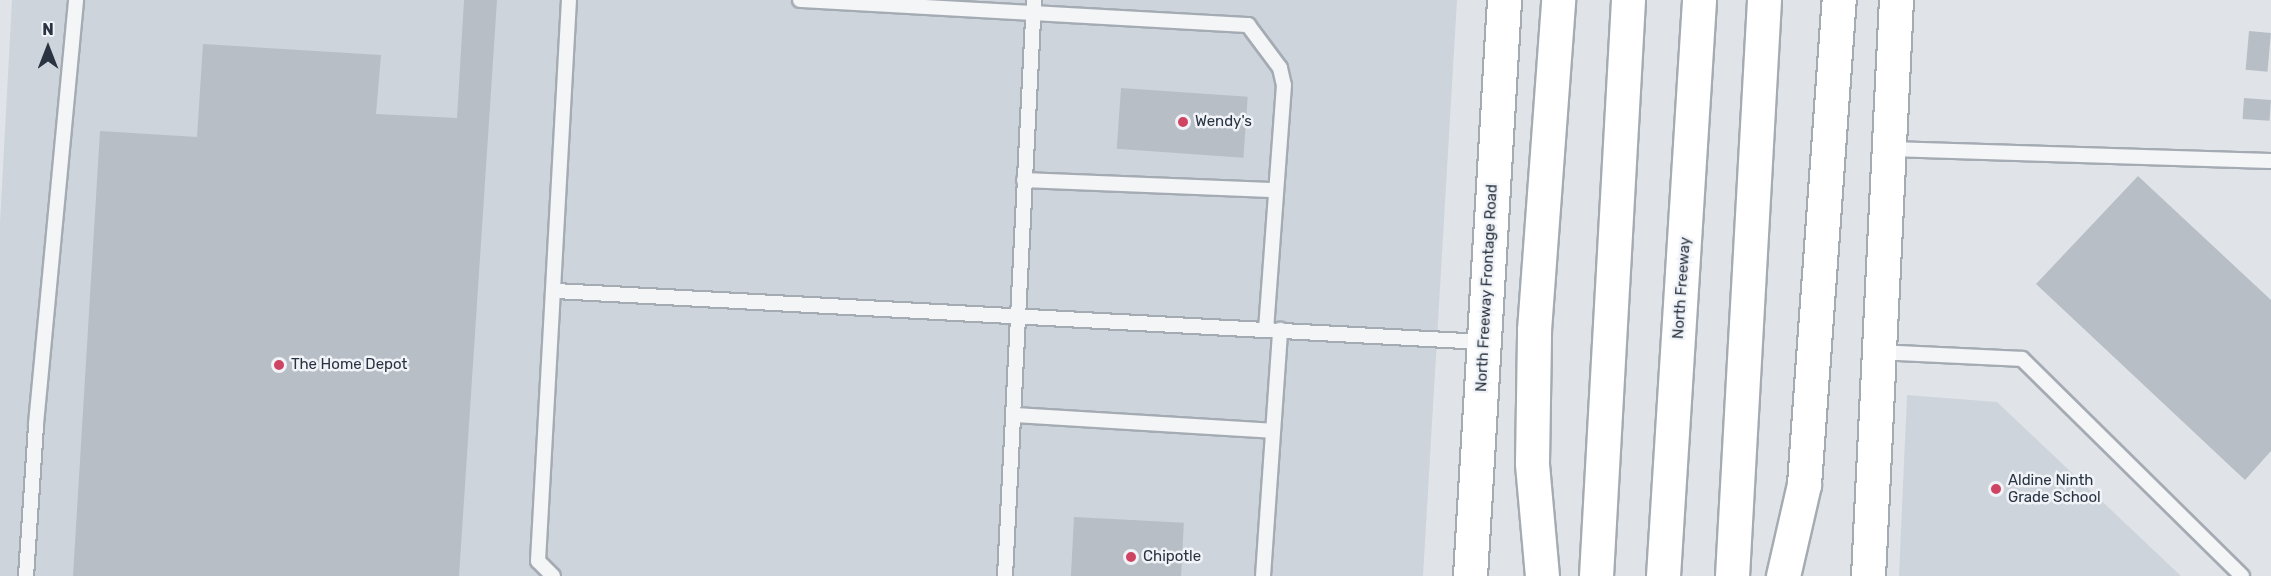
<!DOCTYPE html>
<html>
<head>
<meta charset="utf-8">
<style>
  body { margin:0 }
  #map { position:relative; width:2271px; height:576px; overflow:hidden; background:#e0e4e9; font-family:Rubik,sans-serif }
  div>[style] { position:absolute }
  .built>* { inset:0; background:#ced4db }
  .building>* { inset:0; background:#b7bec6; transform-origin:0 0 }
  .roads { filter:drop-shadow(2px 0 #a5abb3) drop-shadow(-2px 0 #a5abb3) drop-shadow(0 2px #a5abb3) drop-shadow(0 -2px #a5abb3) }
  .service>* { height:14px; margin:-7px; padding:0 7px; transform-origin:7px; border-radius:7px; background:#f3f5f7 }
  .secondary>* { height:33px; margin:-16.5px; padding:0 16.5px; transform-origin:16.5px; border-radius:16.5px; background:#fff }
  .motorway>* { height:33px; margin:-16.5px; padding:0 16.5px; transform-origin:16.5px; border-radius:16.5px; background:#fff }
  .dots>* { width:16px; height:16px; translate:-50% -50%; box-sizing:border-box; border:3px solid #f0f3f7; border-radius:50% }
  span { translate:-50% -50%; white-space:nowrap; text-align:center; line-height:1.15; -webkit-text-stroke:5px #f0f3f7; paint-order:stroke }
  .poi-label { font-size:15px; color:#293341 }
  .left { translate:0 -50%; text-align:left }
  .street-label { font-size:15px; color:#293341 }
  .north { position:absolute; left:18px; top:18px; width:60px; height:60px; -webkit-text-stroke:4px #f0f3f7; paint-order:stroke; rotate:0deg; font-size:16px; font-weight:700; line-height:24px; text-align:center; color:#293341 }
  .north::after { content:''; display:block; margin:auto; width:21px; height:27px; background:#293341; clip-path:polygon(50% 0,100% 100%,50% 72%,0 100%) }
</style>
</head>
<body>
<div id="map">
  <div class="built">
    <i style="clip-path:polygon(12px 0,1457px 0,1423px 576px,0 576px,0 223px)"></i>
    <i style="clip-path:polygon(1907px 395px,1997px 402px,2181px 576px,1899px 576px)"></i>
  </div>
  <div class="building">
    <i style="clip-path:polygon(464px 0,497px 0,459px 576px,73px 576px,100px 131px,197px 137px,203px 44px,381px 55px,376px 114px,457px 118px)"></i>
    <i style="left:2249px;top:31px;width:22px;height:39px;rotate:5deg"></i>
    <i style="left:1121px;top:88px;width:127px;height:61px;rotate:4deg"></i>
    <i style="left:2244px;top:98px;width:27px;height:21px;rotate:4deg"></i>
    <i style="clip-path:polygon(2138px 176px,2271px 300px,2271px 451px,2245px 480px,2036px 284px)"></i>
    <i style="left:1074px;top:517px;width:110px;height:59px;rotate:3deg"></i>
  </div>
  <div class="roads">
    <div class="service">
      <i style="left:800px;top:0;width:449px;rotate:3.2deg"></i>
      <i style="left:1248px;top:25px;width:54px;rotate:53.3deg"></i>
      <i style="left:1280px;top:68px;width:17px;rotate:77deg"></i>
      <i style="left:1284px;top:85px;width:245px;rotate:94.2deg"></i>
      <i style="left:1889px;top:149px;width:382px;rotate:1.8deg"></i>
      <i style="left:1024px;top:180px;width:252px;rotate:2.3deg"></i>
      <i style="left:556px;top:291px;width:929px;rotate:3.15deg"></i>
      <i style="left:1879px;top:352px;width:143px;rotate:2.8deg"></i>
      <i style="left:2022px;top:359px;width:309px;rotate:44.6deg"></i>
      <i style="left:1014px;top:415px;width:259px;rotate:3.5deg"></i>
      <i style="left:26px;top:576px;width:152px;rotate:-86.2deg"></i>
      <i style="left:36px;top:424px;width:426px;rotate:-84.6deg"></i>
      <i style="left:553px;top:576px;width:21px;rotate:-135deg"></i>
      <i style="left:538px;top:561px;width:562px;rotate:-86.84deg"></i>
      <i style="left:1005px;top:576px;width:577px;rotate:-87.12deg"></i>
      <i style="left:1263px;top:576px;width:247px;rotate:-86deg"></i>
    </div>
    <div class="secondary">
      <i style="left:1470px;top:576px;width:577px;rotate:-86.62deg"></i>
      <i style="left:1868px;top:576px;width:577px;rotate:-87.22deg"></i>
    </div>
    <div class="motorway">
      <i style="left:1542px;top:576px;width:113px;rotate:-95.1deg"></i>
      <i style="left:1532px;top:463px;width:133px;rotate:-89.1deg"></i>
      <i style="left:1534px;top:330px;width:331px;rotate:-85.8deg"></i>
      <i style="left:1596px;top:576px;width:577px;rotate:-86.82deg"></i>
      <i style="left:1663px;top:576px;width:577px;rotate:-86.42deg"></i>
      <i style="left:1732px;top:576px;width:577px;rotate:-86.82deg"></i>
      <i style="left:1783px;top:576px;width:94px;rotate:-77.1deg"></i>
      <i style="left:1804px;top:484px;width:485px;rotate:-85.9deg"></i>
    </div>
  </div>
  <div class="dots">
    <i style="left:1183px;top:122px;background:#cf4463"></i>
    <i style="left:279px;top:365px;background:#cf4463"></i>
    <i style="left:1996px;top:489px;background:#cf4463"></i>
    <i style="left:1131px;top:557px;background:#cf4463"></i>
  </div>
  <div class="poi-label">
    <span class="left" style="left:1195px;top:122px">Wendy's</span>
    <span class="left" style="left:291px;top:365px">The Home Depot</span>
    <span class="left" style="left:2008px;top:489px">Aldine Ninth<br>Grade School</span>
    <span class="left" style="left:1143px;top:557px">Chipotle</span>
  </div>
  <div class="street-label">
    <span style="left:1487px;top:288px;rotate:-87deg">North Freeway Frontage Road</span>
    <span style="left:1682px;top:288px;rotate:-86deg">North Freeway</span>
  </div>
  <div class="north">N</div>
</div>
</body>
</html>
